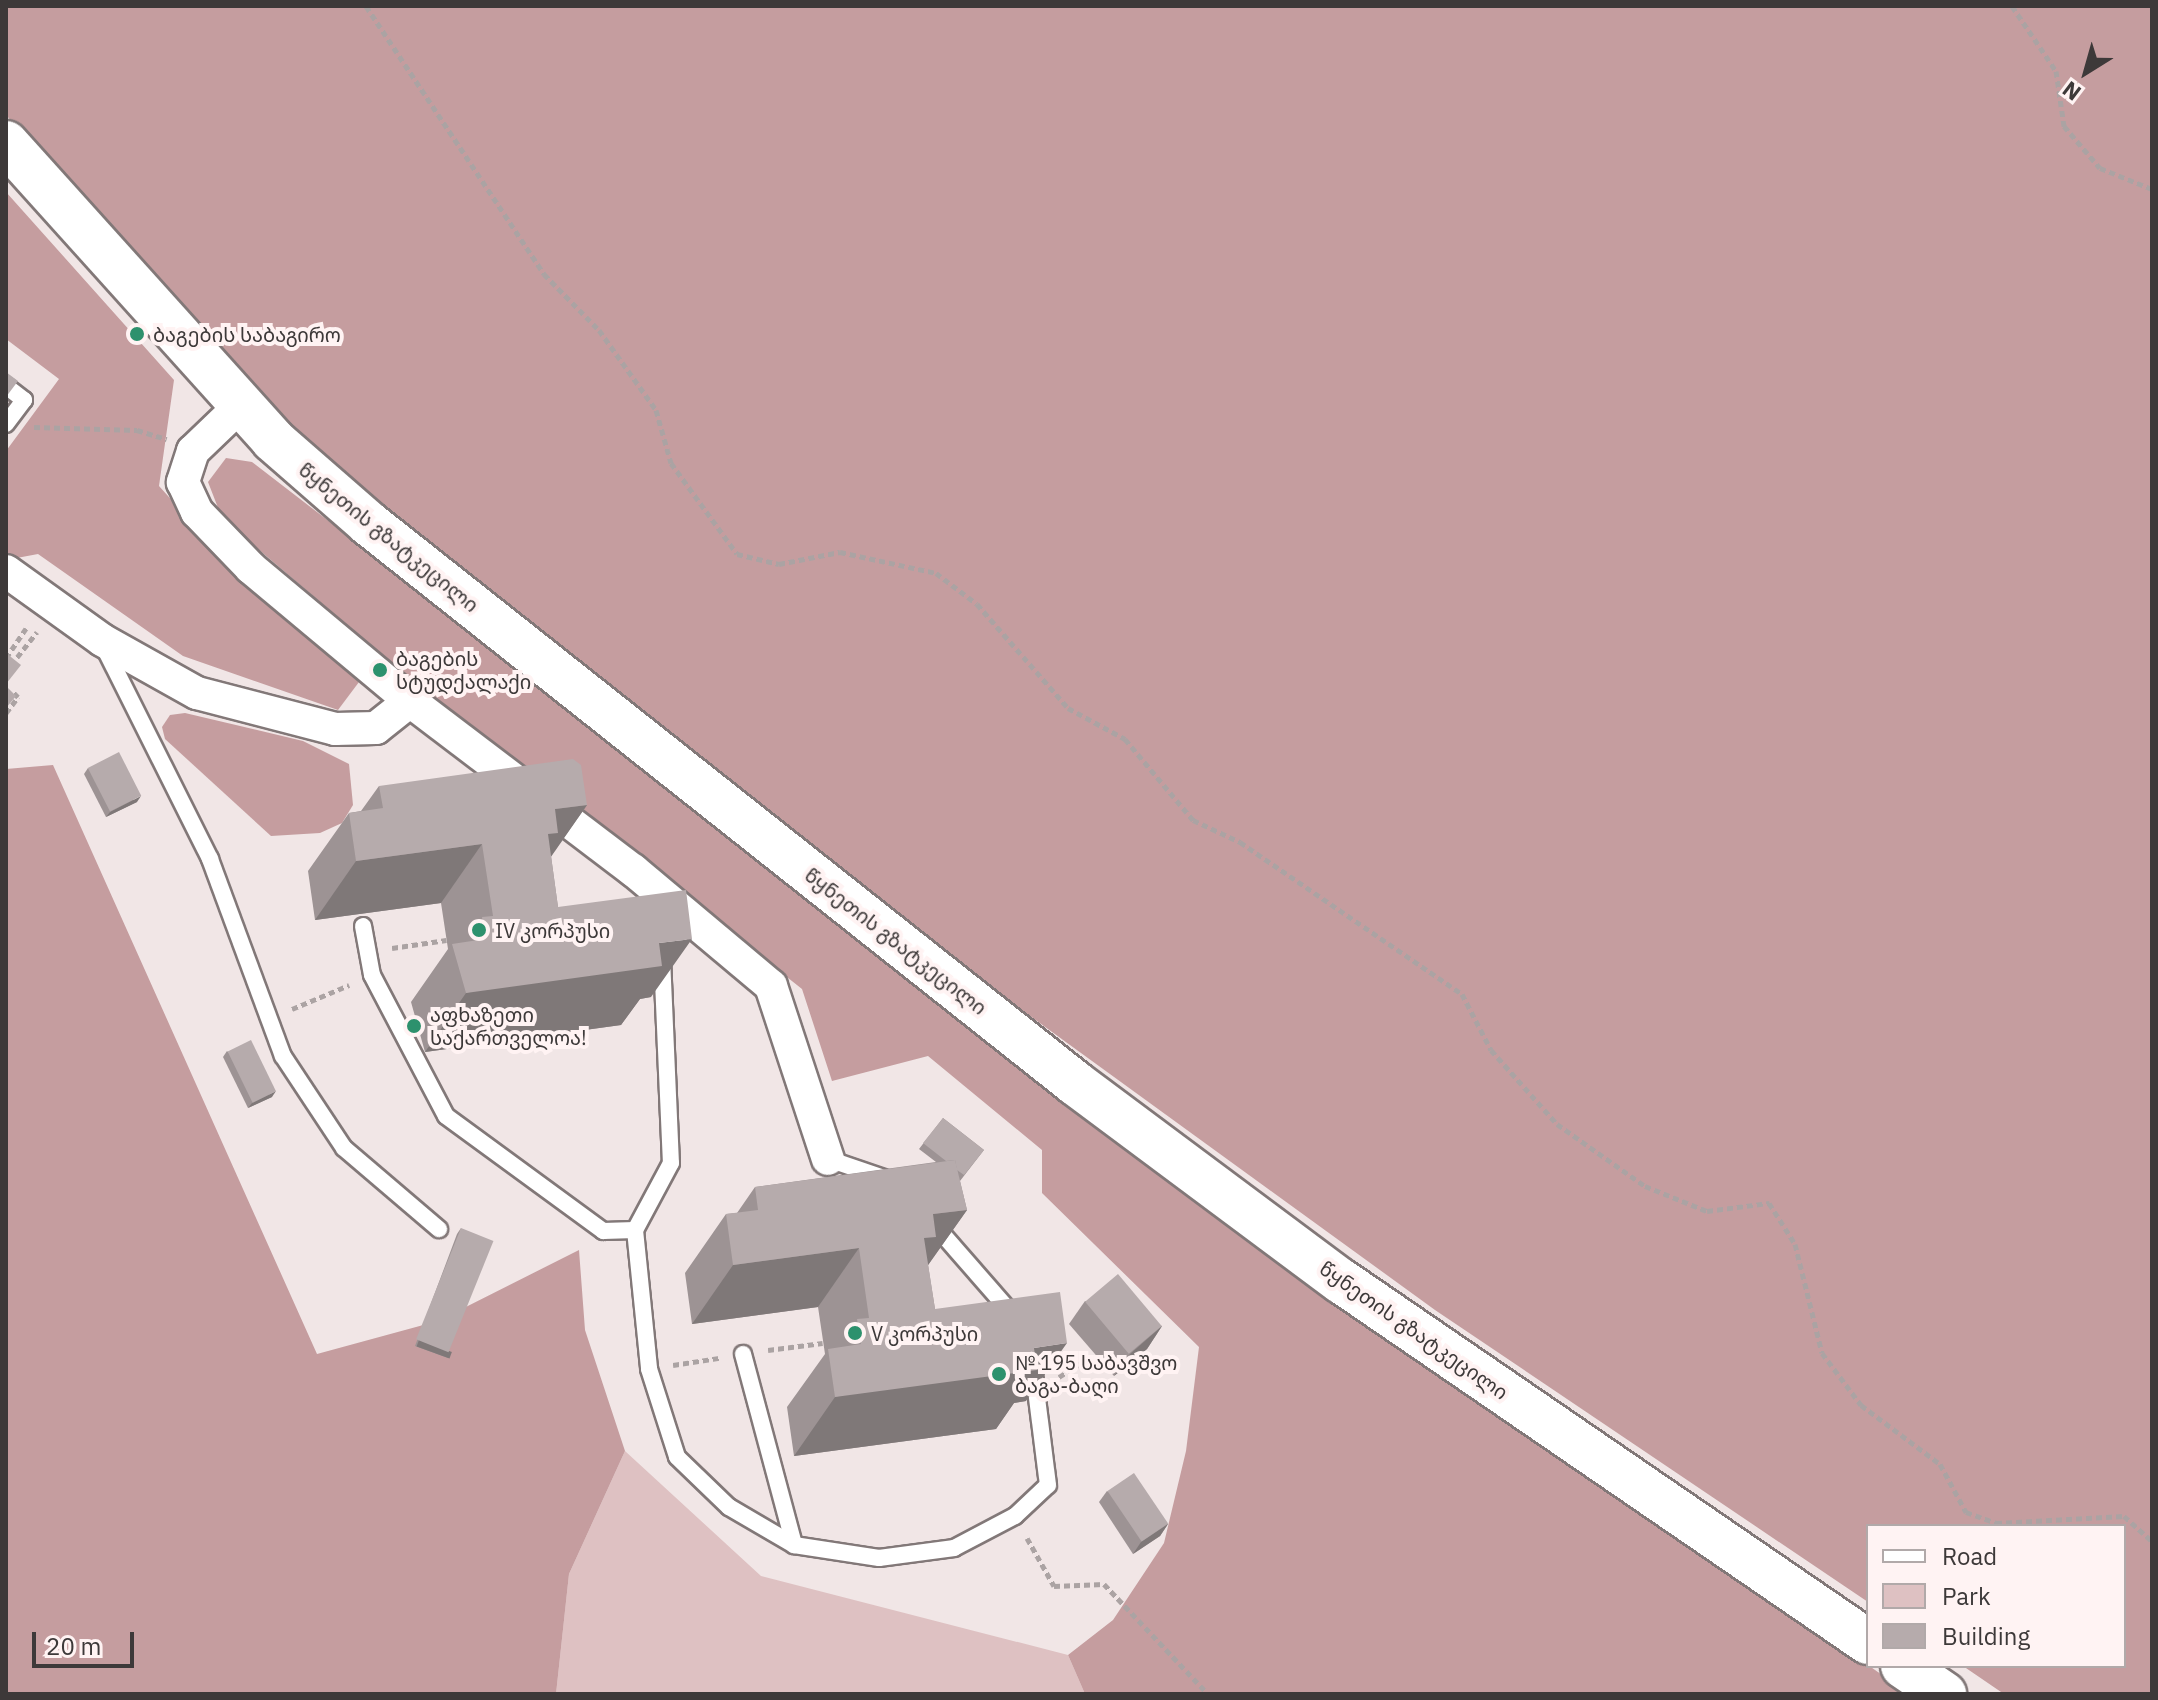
<!DOCTYPE html>
<html>
<head>
<meta charset="utf-8">
<style>
  body { margin:0 }
  #map { position:relative; width:2158px; height:1700px; overflow:hidden; background:#f1e6e6; font-family:"IBM Plex Sans","Noto Sans Georgian",sans-serif }
  div>[style] { position:absolute }
  .green>* { inset:0; background:#dec1c2 }
  .forest>* { inset:0; background:#c59d9f }
  .path>* { height:5px; margin-top:-2.5px; transform-origin:0; background:repeating-linear-gradient(90deg,#aba3a3 0 6px,transparent 0 10px) }
  .roads { filter:drop-shadow(2px 0 #827878) drop-shadow(-2px 0 #827878) drop-shadow(0 2px #827878) drop-shadow(0 -2px #827878) }
  .lane>* { height:16px; margin:-8px; padding:0 8px; transform-origin:8px; border-radius:8px; background:#fff }
  .street>* { height:32px; margin:-16px; padding:0 16px; transform-origin:16px; border-radius:16px; background:#fff }
  .secondary>* { height:44px; margin:-22px; padding:0 22px; transform-origin:22px; border-radius:22px; background:#fff }
  .wall>* { inset:0; background:#9d9394 }
  .shaded-wall>* { inset:0; background:#7f7878; transform-origin:0 0 }
  .building>* { inset:0; background:#b6abac; transform-origin:0 0 }
  .dots>* { width:22px; height:22px; translate:-50% -50%; box-sizing:border-box; border:4px solid #fff3f3; border-radius:50% }
  span { translate:-50% -50%; white-space:nowrap; text-align:center; line-height:1.15; -webkit-text-stroke:8px #fff3f3; paint-order:stroke }
  .poi-label { font-size:20px; color:#3d3939 }
  .left { translate:0 -50%; text-align:left }
  .street-label { font-size:20px; color:#3d3939 }
  .frame { position:absolute; inset:0; border:8px solid #3d3939; pointer-events:none }
  .legend { position:absolute; left:1866px; top:1524px; width:260px; height:144px; box-sizing:border-box; background:#fff3f3; border:2px solid #b1a9a9; margin:0; padding:10px 14px; list-style:none; font-size:24px; color:#3d3939 }
  .legend li { display:flex; align-items:center; gap:16px; height:40px }
  .legend b { width:40px; border:2px solid #b1a9a9 }
  .north { position:absolute; left:2046px; top:32px; width:80px; height:80px; -webkit-text-stroke:6px #fff3f3; paint-order:stroke; rotate:217deg; font-size:22px; font-weight:700; line-height:32px; text-align:center; color:#3d3939 }
  .north::after { content:''; display:block; margin:auto; width:28px; height:36px; background:#3d3939; clip-path:polygon(50% 0,100% 100%,50% 72%,0 100%) }
  .scale { position:absolute; left:32px; top:1632px; width:102px; height:36px; box-sizing:border-box; border:4px solid #3d3939; border-top:0; padding-left:10px; font-size:24px; line-height:28px; white-space:nowrap; color:#3d3939; -webkit-text-stroke:6px #fff3f3; paint-order:stroke }
</style>
</head>
<body>
<div id="map">
  <div class="green">
    <i style="clip-path:polygon(625px 1451px,761px 1576px,1068px 1655px,1085px 1694px,556px 1694px,569px 1574px)"></i>
  </div>
  <div class="forest">
    <i style="clip-path:polygon(6px 6px,2152px 6px,2152px 1694px,2004px 1694px,1963px 1666px,2124px 1666px,2124px 1526px,1868px 1526px,1868px 1602px,1435px 1310px,986px 984px,366px 504px,209px 345px,6px 115px)"></i>
    <i style="clip-path:polygon(6px 192px,174px 380px,159px 486px,241px 577px,359px 682px,338px 710px,183px 656px,38px 554px,6px 560px,6px 451px,59px 379px,6px 339px)"></i>
    <i style="clip-path:polygon(226px 458px,252px 462px,1234px 1218px,1909px 1694px,1085px 1694px,1068px 1655px,1113px 1620px,1164px 1543px,1186px 1451px,1199px 1347px,1042px 1193px,1042px 1150px,928px 1056px,832px 1081px,802px 989px,382px 655px,222px 518px,208px 482px)"></i>
    <i style="clip-path:polygon(185px 713px,303px 741px,349px 764px,353px 805px,342px 823px,320px 833px,271px 836px,165px 739px,162px 727px,170px 715px)"></i>
    <i style="clip-path:polygon(53px 765px,317px 1354px,438px 1321px,579px 1250px,585px 1330px,625px 1451px,569px 1574px,556px 1694px,6px 1694px,6px 769px)"></i>
  </div>
  <div class="path">
    <i style="left:366px;top:6px;width:322px;rotate:56.4deg"></i>
    <i style="left:544px;top:274px;width:78px;rotate:45.5deg"></i>
    <i style="left:599px;top:330px;width:98px;rotate:54.5deg"></i>
    <i style="left:656px;top:410px;width:55px;rotate:74.2deg"></i>
    <i style="left:671px;top:463px;width:112px;rotate:54deg"></i>
    <i style="left:737px;top:554px;width:43px;rotate:13.4deg"></i>
    <i style="left:779px;top:564px;width:62px;rotate:-11.1deg"></i>
    <i style="left:840px;top:552px;width:98px;rotate:12.3deg"></i>
    <i style="left:936px;top:573px;width:51px;rotate:37.1deg"></i>
    <i style="left:977px;top:604px;width:138px;rotate:48.8deg"></i>
    <i style="left:1068px;top:708px;width:65px;rotate:28.5deg"></i>
    <i style="left:1125px;top:739px;width:106px;rotate:50deg"></i>
    <i style="left:1193px;top:820px;width:52px;rotate:25.1deg"></i>
    <i style="left:1240px;top:842px;width:269px;rotate:34.4deg"></i>
    <i style="left:1462px;top:994px;width:63px;rotate:62.6deg"></i>
    <i style="left:1491px;top:1050px;width:99px;rotate:48.3deg"></i>
    <i style="left:1557px;top:1124px;width:108px;rotate:35.2deg"></i>
    <i style="left:1645px;top:1186px;width:67px;rotate:22deg"></i>
    <i style="left:1707px;top:1211px;width:63px;rotate:-7.4deg"></i>
    <i style="left:1769px;top:1203px;width:49px;rotate:57.6deg"></i>
    <i style="left:1795px;top:1244px;width:112px;rotate:76.1deg"></i>
    <i style="left:1822px;top:1353px;width:65px;rotate:53.1deg"></i>
    <i style="left:1861px;top:1405px;width:99px;rotate:36.8deg"></i>
    <i style="left:1940px;top:1464px;width:55px;rotate:61.6deg"></i>
    <i style="left:1966px;top:1512px;width:32px;rotate:20deg"></i>
    <i style="left:1996px;top:1523px;width:128px;rotate:-3.1deg"></i>
    <i style="left:2124px;top:1516px;width:38px;rotate:42deg"></i>
    <i style="left:2012px;top:6px;width:78px;rotate:55.9deg"></i>
    <i style="left:2056px;top:71px;width:56px;rotate:81.7deg"></i>
    <i style="left:2064px;top:126px;width:55px;rotate:49.4deg"></i>
    <i style="left:2100px;top:168px;width:56px;rotate:22deg"></i>
    <i style="left:34px;top:427px;width:103px;rotate:1.7deg"></i>
    <i style="left:137px;top:430px;width:31px;rotate:17deg"></i>
    <i style="left:6px;top:658px;width:36px;rotate:-56deg"></i>
    <i style="left:11px;top:665px;width:42px;rotate:-51.8deg"></i>
    <i style="left:6px;top:713px;width:20px;rotate:-53deg"></i>
    <i style="left:18px;top:697px;width:7px;rotate:-135deg"></i>
    <i style="left:392px;top:948px;width:55px;rotate:-8.4deg"></i>
    <i style="left:292px;top:1009px;width:62px;rotate:-22.8deg"></i>
    <i style="left:768px;top:1350px;width:55px;rotate:-7.3deg"></i>
    <i style="left:673px;top:1365px;width:47px;rotate:-8.7deg"></i>
    <i style="left:1059px;top:1377px;width:34px;rotate:-32deg"></i>
    <i style="left:1027px;top:1538px;width:55px;rotate:60.6deg"></i>
    <i style="left:1054px;top:1586px;width:50px;rotate:-2.3deg"></i>
    <i style="left:1104px;top:1584px;width:151px;rotate:46.6deg"></i>
  </div>
  <div class="roads">
    <div class="lane">
      <i style="left:6px;top:386px;width:23px;rotate:38deg"></i>
      <i style="left:24px;top:400px;width:30px;rotate:127deg"></i>
      <i style="left:104px;top:647px;width:237px;rotate:63.4deg"></i>
      <i style="left:210px;top:859px;width:210px;rotate:69.7deg"></i>
      <i style="left:283px;top:1056px;width:110px;rotate:56.5deg"></i>
      <i style="left:344px;top:1148px;width:125px;rotate:40.5deg"></i>
      <i style="left:363px;top:926px;width:50px;rotate:79.6deg"></i>
      <i style="left:372px;top:975px;width:159px;rotate:62.3deg"></i>
      <i style="left:446px;top:1116px;width:195px;rotate:36.2deg"></i>
      <i style="left:603px;top:1231px;width:32px;rotate:-2deg"></i>
      <i style="left:662px;top:958px;width:205px;rotate:87.5deg"></i>
      <i style="left:671px;top:1163px;width:76px;rotate:118.2deg"></i>
      <i style="left:635px;top:1230px;width:140px;rotate:84.2deg"></i>
      <i style="left:649px;top:1369px;width:92px;rotate:72.3deg"></i>
      <i style="left:677px;top:1457px;width:72px;rotate:43.9deg"></i>
      <i style="left:729px;top:1507px;width:75px;rotate:30.3deg"></i>
      <i style="left:794px;top:1545px;width:86px;rotate:8.7deg"></i>
      <i style="left:879px;top:1558px;width:76px;rotate:-7.6deg"></i>
      <i style="left:954px;top:1548px;width:69px;rotate:-27.7deg"></i>
      <i style="left:1015px;top:1516px;width:45px;rotate:-43.2deg"></i>
      <i style="left:1048px;top:1485px;width:120px;rotate:-97.2deg"></i>
      <i style="left:828px;top:1159px;width:59px;rotate:18.7deg"></i>
      <i style="left:932px;top:1222px;width:125px;rotate:48.9deg"></i>
      <i style="left:743px;top:1354px;width:198px;rotate:75deg"></i>
    </div>
    <div class="street">
      <i style="left:240px;top:406px;width:65px;rotate:136.2deg"></i>
      <i style="left:193px;top:451px;width:33px;rotate:108deg"></i>
      <i style="left:183px;top:482px;width:33px;rotate:65deg"></i>
      <i style="left:197px;top:512px;width:78px;rotate:46deg"></i>
      <i style="left:251px;top:568px;width:207px;rotate:39.9deg"></i>
      <i style="left:410px;top:701px;width:280px;rotate:37.2deg"></i>
      <i style="left:633px;top:870px;width:180px;rotate:40deg"></i>
      <i style="left:771px;top:986px;width:182px;rotate:71.8deg"></i>
      <i style="left:6px;top:571px;width:118px;rotate:35.7deg"></i>
      <i style="left:102px;top:640px;width:109px;rotate:29.2deg"></i>
      <i style="left:197px;top:693px;width:143px;rotate:14.6deg"></i>
      <i style="left:335px;top:729px;width:41px;rotate:-1.4deg"></i>
      <i style="left:376px;top:728px;width:43px;rotate:-38.5deg"></i>
    </div>
    <div class="secondary">
      <i style="left:6px;top:143px;width:399px;rotate:48deg"></i>
      <i style="left:273px;top:440px;width:126px;rotate:41.1deg"></i>
      <i style="left:368px;top:523px;width:902px;rotate:38.38deg"></i>
      <i style="left:1075px;top:1083px;width:332px;rotate:36.7deg"></i>
      <i style="left:1341px;top:1281px;width:639px;rotate:34.41deg"></i>
      <i style="left:1903px;top:1666px;width:50px;rotate:34.3deg"></i>
    </div>
  </div>
  <div class="wall">
    <i style="clip-path:polygon(88px 768px,137px 802px,106px 817px,84px 774px)"></i>
    <i style="clip-path:polygon(379px 786px,587px 805px,551px 856px,558px 907px,651px 997px,640px 999px,621px 1025px,425px 1052px,411px 1002px,448px 949px,441px 903px,315px 920px,308px 871px,349px 813px,361px 811px)"></i>
    <i style="clip-path:polygon(227px 1051px,272px 1097px,248px 1108px,223px 1057px)"></i>
    <i style="clip-path:polygon(943px 1118px,984px 1150px,960px 1181px,967px 1210px,928px 1265px,935px 1309px,1026px 1401px,1014px 1403px,996px 1429px,794px 1456px,787px 1407px,825px 1354px,818px 1307px,692px 1324px,685px 1273px,726px 1214px,737px 1213px,755px 1187px,936px 1162px,919px 1149px)"></i>
    <i style="clip-path:polygon(461px 1228px,448px 1358px,415px 1346px,457px 1234px)"></i>
    <i style="clip-path:polygon(1085px 1301px,1162px 1326px,1147px 1349px,1114px 1376px,1069px 1324px)"></i>
    <i style="clip-path:polygon(1107px 1491px,1168px 1524px,1160px 1536px,1133px 1554px,1099px 1502px)"></i>
  </div>
  <div class="shaded-wall">
    <i style="clip-path:polygon(141px 796px,137px 802px,106px 817px,110px 812px)"></i>
    <i style="clip-path:polygon(587px 805px,546px 864px,507px 893px,555px 809px)"></i>
    <i style="clip-path:polygon(482px 844px,441px 903px,315px 920px,356px 861px)"></i>
    <i style="clip-path:polygon(692px 939px,651px 997px,640px 999px,621px 1025px,425px 1052px,466px 993px,659px 943px)"></i>
    <i style="clip-path:polygon(276px 1091px,272px 1097px,248px 1108px,252px 1103px)"></i>
    <i style="clip-path:polygon(967px 1210px,926px 1268px,895px 1295px,933px 1214px)"></i>
    <i style="clip-path:polygon(859px 1248px,818px 1307px,692px 1324px,733px 1265px)"></i>
    <i style="clip-path:polygon(1162px 1326px,1147px 1349px,1114px 1376px,1130px 1354px)"></i>
    <i style="left:419px;top:1340px;width:35px;height:7px;rotate:20deg"></i>
    <i style="clip-path:polygon(1067px 1343px,1026px 1401px,1014px 1403px,996px 1429px,794px 1456px,835px 1397px,1034px 1348px)"></i>
    <i style="clip-path:polygon(1168px 1524px,1160px 1536px,1133px 1554px,1141px 1542px)"></i>
  </div>
  <div class="building">
    <i style="clip-path:polygon(6px 372px,18px 381px,6px 397px)"></i>
    <i style="clip-path:polygon(6px 653px,21px 665px,6px 684px)"></i>
    <i style="clip-path:polygon(6px 686px,16px 696px,6px 708px)"></i>
    <i style="left:119px;top:752px;width:49px;height:35px;rotate:63deg"></i>
    <i style="clip-path:polygon(573px 759px,581px 765px,587px 805px,555px 809px,558px 833px,548px 834px,558px 907px,686px 890px,692px 939px,659px 943px,662px 966px,466px 993px,452px 944px,485px 939px,482px 917px,493px 916px,482px 844px,356px 861px,349px 813px,383px 808px,379px 786px)"></i>
    <i style="left:251px;top:1040px;width:57px;height:26px;rotate:64deg"></i>
    <i style="clip-path:polygon(943px 1118px,984px 1150px,964px 1175px,957px 1170px,955px 1160px,946px 1161px,923px 1143px)"></i>
    <i style="clip-path:polygon(955px 1160px,967px 1210px,933px 1214px,936px 1237px,924px 1238px,935px 1309px,1060px 1292px,1067px 1343px,1034px 1348px,1037px 1370px,835px 1397px,828px 1349px,861px 1344px,857px 1319px,869px 1318px,859px 1248px,733px 1265px,726px 1214px,758px 1210px,755px 1187px)"></i>
    <i style="left:461px;top:1228px;width:35px;height:120px;rotate:22deg"></i>
    <i style="left:1118px;top:1274px;width:68px;height:43px;rotate:50deg"></i>
    <i style="left:1134px;top:1473px;width:61px;height:32px;rotate:56deg"></i>
  </div>
  <div class="dots">
    <i style="left:137px;top:334px;background:#2d916d"></i>
    <i style="left:380px;top:670px;background:#2d916d"></i>
    <i style="left:479px;top:930px;background:#2d916d"></i>
    <i style="left:414px;top:1026px;background:#2d916d"></i>
    <i style="left:855px;top:1333px;background:#2d916d"></i>
    <i style="left:999px;top:1374px;background:#2d916d"></i>
  </div>
  <div class="poi-label">
    <span class="left" style="left:153px;top:334px">ბაგების საბაგირო</span>
    <span class="left" style="left:396px;top:670px">ბაგების<br>სტუდქალაქი</span>
    <span class="left" style="left:495px;top:930px">IV კორპუსი</span>
    <span class="left" style="left:430px;top:1026px">აფხაზეთი<br>საქართველოა!</span>
    <span class="left" style="left:871px;top:1333px">V კორპუსი</span>
    <span class="left" style="left:1015px;top:1374px">№ 195 საბავშვო<br>ბაგა-ბაღი</span>
  </div>
  <div class="street-label">
    <span style="left:389px;top:537px;rotate:39deg">წყნეთის გზატკეცილი</span>
    <span style="left:896px;top:941px;rotate:38deg">წყნეთის გზატკეცილი</span>
    <span style="left:1414px;top:1330px;rotate:35deg">წყნეთის გზატკეცილი</span>
  </div>
  <div class="frame"></div>
  <ul class="legend">
  <li><b style="height:10px;background:#fff"></b>Road</li>
  <li><b style="height:22px;background:#dec1c2"></b>Park</li>
  <li><b style="height:22px;background:#b6abac"></b>Building</li>
  </ul>
  <div class="north">N</div>
  <div class="scale">20 m</div>
</div>
</body>
</html>
